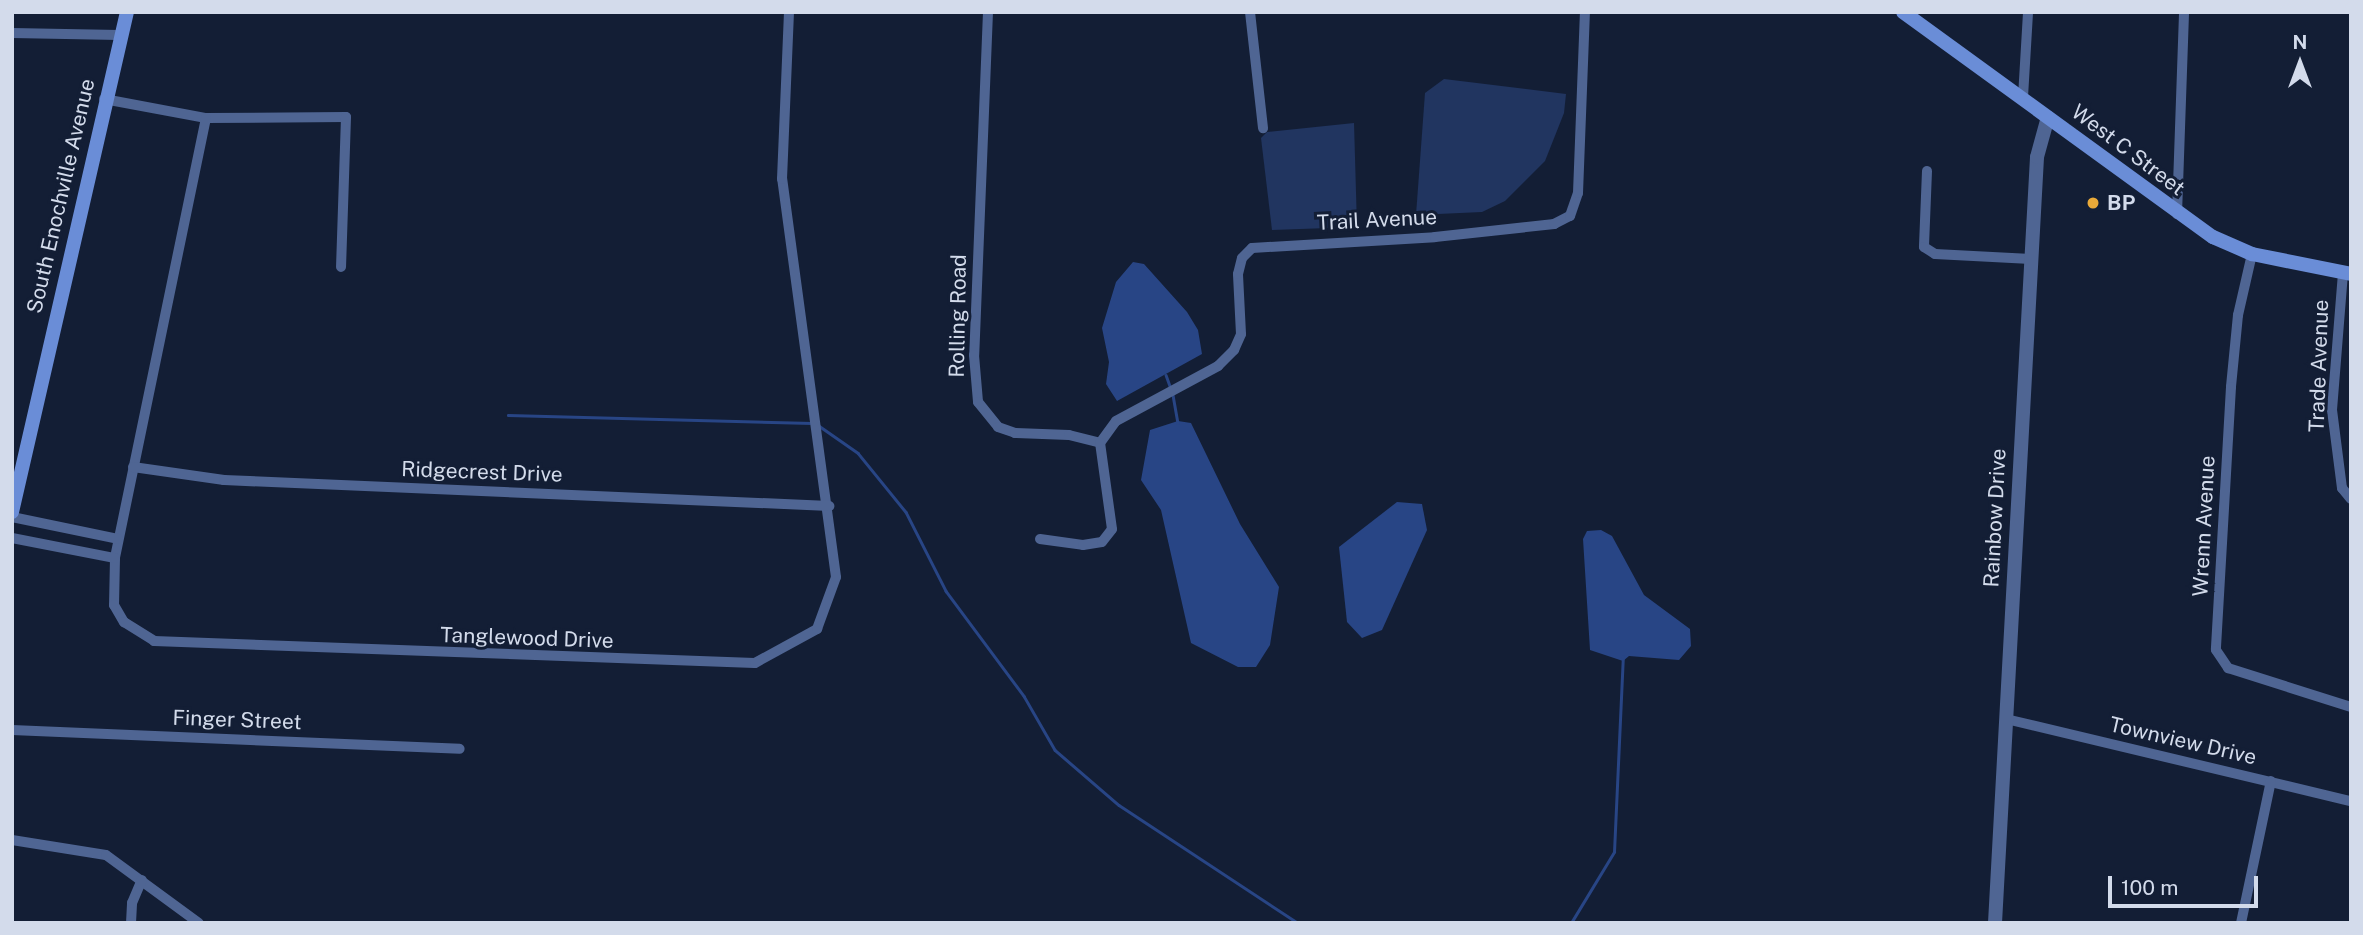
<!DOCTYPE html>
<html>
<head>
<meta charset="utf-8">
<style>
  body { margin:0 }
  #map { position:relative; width:2363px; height:935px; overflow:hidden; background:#131e35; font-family:"Public Sans",sans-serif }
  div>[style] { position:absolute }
  .green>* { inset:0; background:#213560 }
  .water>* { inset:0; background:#284585 }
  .stream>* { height:2.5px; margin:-1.25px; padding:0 1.25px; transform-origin:1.25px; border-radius:1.25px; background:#284585 }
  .minor>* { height:10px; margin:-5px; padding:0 5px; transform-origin:5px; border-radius:5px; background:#4f6593 }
  .tertiary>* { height:14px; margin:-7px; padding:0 7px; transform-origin:7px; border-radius:7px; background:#4f6593 }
  .secondary>* { height:14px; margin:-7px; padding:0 7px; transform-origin:7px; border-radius:7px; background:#6a8dd7 }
  .dots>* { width:19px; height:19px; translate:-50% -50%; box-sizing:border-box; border:4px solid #131e35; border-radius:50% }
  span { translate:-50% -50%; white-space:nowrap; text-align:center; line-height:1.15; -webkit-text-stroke:6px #131e35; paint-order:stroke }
  .street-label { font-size:21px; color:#d3dbeb }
  .poi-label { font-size:21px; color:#d3dbeb; font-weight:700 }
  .left { translate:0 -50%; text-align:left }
  .frame { position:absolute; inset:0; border:14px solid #d3dbeb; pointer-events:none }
  .north { position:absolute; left:2265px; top:28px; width:70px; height:70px; -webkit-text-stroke:5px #131e35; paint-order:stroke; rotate:0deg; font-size:19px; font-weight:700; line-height:28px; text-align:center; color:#d3dbeb }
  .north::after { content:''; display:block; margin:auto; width:24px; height:32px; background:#d3dbeb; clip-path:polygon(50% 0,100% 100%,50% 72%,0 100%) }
  .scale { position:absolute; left:2108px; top:876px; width:150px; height:32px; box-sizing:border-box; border:4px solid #d3dbeb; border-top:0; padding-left:9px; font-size:21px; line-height:24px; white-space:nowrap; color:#d3dbeb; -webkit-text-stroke:5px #131e35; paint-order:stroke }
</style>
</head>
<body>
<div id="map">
  <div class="green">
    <i style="clip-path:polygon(1444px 79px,1566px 94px,1564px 113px,1545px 161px,1505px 201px,1482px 212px,1416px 215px,1425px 93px)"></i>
    <i style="clip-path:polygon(1354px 123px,1357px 227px,1272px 230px,1261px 138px,1267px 132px)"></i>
  </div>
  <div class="water">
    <i style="clip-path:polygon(1133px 262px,1144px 264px,1187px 312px,1198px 330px,1202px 354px,1117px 401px,1106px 384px,1109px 362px,1102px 328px,1116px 282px)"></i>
    <i style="clip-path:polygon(1178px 421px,1191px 423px,1240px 524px,1279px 587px,1270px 645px,1256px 667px,1238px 667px,1191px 643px,1161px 510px,1141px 480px,1150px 430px)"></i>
    <i style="clip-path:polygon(1397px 502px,1422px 504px,1427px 530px,1382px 630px,1362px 638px,1347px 622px,1339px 547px)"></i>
    <i style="clip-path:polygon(1601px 530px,1612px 536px,1644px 595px,1690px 629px,1691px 646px,1679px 660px,1629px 656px,1623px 661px,1590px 650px,1583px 539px,1587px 531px)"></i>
  </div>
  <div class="stream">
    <i style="left:1166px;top:375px;width:15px;rotate:70deg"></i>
    <i style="left:1173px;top:395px;width:28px;rotate:80deg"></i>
    <i style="left:508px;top:415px;width:304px;rotate:1.5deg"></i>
    <i style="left:818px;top:425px;width:49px;rotate:35deg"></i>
    <i style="left:858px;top:453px;width:76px;rotate:50.9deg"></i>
    <i style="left:906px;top:512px;width:89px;rotate:63.1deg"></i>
    <i style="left:946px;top:591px;width:131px;rotate:53.4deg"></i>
    <i style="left:1024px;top:696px;width:62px;rotate:60.1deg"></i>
    <i style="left:1055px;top:750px;width:84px;rotate:40.7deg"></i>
    <i style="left:1119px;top:805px;width:214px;rotate:33.4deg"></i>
    <i style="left:1571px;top:923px;width:83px;rotate:-58.8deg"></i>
    <i style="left:1614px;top:852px;width:195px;rotate:-87.4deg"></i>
  </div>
  <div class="minor">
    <i style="left:988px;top:12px;width:343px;rotate:92.3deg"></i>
    <i style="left:974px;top:355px;width:47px;rotate:85.1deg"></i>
    <i style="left:978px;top:402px;width:32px;rotate:51deg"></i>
    <i style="left:998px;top:427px;width:18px;rotate:19deg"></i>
    <i style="left:1015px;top:433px;width:54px;rotate:2.1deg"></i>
    <i style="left:1069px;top:435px;width:32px;rotate:14deg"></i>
    <i style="left:1250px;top:12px;width:117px;rotate:83.6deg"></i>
    <i style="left:12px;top:33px;width:107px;rotate:1.1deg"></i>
    <i style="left:2023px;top:97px;width:85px;rotate:-86.6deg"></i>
    <i style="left:104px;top:99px;width:104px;rotate:10.6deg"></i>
    <i style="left:206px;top:118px;width:140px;rotate:-0.4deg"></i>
    <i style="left:346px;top:117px;width:150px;rotate:91.9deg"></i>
    <i style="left:206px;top:118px;width:449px;rotate:101.7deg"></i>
    <i style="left:115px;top:558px;width:47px;rotate:91.2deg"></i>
    <i style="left:114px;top:605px;width:20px;rotate:60deg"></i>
    <i style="left:124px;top:622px;width:36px;rotate:32deg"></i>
    <i style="left:154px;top:641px;width:601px;rotate:2.1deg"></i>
    <i style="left:755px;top:663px;width:71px;rotate:-28.7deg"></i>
    <i style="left:817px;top:629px;width:55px;rotate:-69.9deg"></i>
    <i style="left:836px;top:577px;width:402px;rotate:-97.7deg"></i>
    <i style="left:782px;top:179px;width:167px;rotate:-87.6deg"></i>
    <i style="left:1927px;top:171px;width:76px;rotate:92.3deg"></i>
    <i style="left:1924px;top:247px;width:13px;rotate:32deg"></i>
    <i style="left:1935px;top:254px;width:96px;rotate:3deg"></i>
    <i style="left:2177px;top:214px;width:202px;rotate:-88deg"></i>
    <i style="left:2252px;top:254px;width:63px;rotate:102.9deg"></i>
    <i style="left:2238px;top:315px;width:72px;rotate:95.6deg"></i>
    <i style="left:2231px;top:387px;width:263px;rotate:93.3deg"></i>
    <i style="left:2216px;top:650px;width:22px;rotate:56deg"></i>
    <i style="left:2228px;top:668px;width:129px;rotate:17.6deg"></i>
    <i style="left:2343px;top:273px;width:137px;rotate:94.6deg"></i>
    <i style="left:2332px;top:410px;width:79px;rotate:82.7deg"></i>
    <i style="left:2342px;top:488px;width:14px;rotate:51deg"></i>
    <i style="left:1100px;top:443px;width:27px;rotate:-54deg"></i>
    <i style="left:1116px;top:421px;width:116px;rotate:-28.3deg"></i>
    <i style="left:1218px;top:366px;width:23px;rotate:-45deg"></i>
    <i style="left:1234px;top:350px;width:17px;rotate:-66deg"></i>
    <i style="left:1241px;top:334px;width:60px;rotate:-92.9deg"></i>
    <i style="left:1238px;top:274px;width:16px;rotate:-76deg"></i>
    <i style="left:1242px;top:258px;width:14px;rotate:-45deg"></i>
    <i style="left:1252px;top:248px;width:183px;rotate:-3.4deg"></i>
    <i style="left:1435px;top:237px;width:120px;rotate:-6.2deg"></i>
    <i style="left:1554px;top:224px;width:18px;rotate:-27deg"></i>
    <i style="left:1570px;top:216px;width:24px;rotate:-71deg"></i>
    <i style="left:1578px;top:193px;width:181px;rotate:-87.8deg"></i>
    <i style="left:133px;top:467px;width:92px;rotate:8.1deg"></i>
    <i style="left:224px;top:480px;width:606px;rotate:2.46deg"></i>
    <i style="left:12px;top:517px;width:108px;rotate:11.7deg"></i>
    <i style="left:12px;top:538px;width:105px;rotate:11deg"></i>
    <i style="left:1040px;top:539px;width:43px;rotate:7.9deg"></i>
    <i style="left:1083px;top:545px;width:19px;rotate:-9deg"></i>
    <i style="left:1102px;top:542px;width:16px;rotate:-52deg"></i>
    <i style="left:1112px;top:529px;width:87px;rotate:-97.9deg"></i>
    <i style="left:2006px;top:719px;width:355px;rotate:13.4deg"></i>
    <i style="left:12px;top:730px;width:448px;rotate:2.4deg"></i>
    <i style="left:12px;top:840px;width:95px;rotate:9.1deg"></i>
    <i style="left:106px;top:855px;width:115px;rotate:36.2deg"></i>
    <i style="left:131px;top:923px;width:20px;rotate:-87deg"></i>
    <i style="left:132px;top:903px;width:25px;rotate:-67deg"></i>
    <i style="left:2241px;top:923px;width:145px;rotate:-78.1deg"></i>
  </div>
  <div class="tertiary">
    <i style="left:1995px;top:923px;width:767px;rotate:-86.86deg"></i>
    <i style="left:2037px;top:157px;width:41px;rotate:-74.6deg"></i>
  </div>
  <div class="secondary">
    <i style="left:1903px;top:12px;width:383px;rotate:36deg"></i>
    <i style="left:2213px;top:237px;width:43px;rotate:23.6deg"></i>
    <i style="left:2252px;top:254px;width:101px;rotate:11.4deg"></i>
    <i style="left:12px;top:512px;width:513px;rotate:-77.05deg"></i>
  </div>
  <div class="dots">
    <i style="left:2093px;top:203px;background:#eaaa39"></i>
  </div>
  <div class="street-label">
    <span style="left:2128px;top:150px;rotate:37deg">West C Street</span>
    <span style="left:61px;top:196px;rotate:-77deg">South Enochville Avenue</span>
    <span style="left:1377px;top:220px;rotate:-3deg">Trail Avenue</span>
    <span style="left:958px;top:316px;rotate:-89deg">Rolling Road</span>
    <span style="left:2319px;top:366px;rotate:-88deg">Trade Avenue</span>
    <span style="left:482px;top:472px;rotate:2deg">Ridgecrest Drive</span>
    <span style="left:1995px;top:518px;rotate:-87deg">Rainbow Drive</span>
    <span style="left:2204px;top:526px;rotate:-87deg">Wrenn Avenue</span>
    <span style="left:527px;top:638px;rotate:2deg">Tanglewood Drive</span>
    <span style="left:237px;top:720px;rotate:2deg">Finger Street</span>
    <span style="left:2183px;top:741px;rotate:13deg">Townview Drive</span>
  </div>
  <div class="poi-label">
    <span class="left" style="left:2107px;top:203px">BP</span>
  </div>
  <div class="frame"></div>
  <div class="north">N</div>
  <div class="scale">100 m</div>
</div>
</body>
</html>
